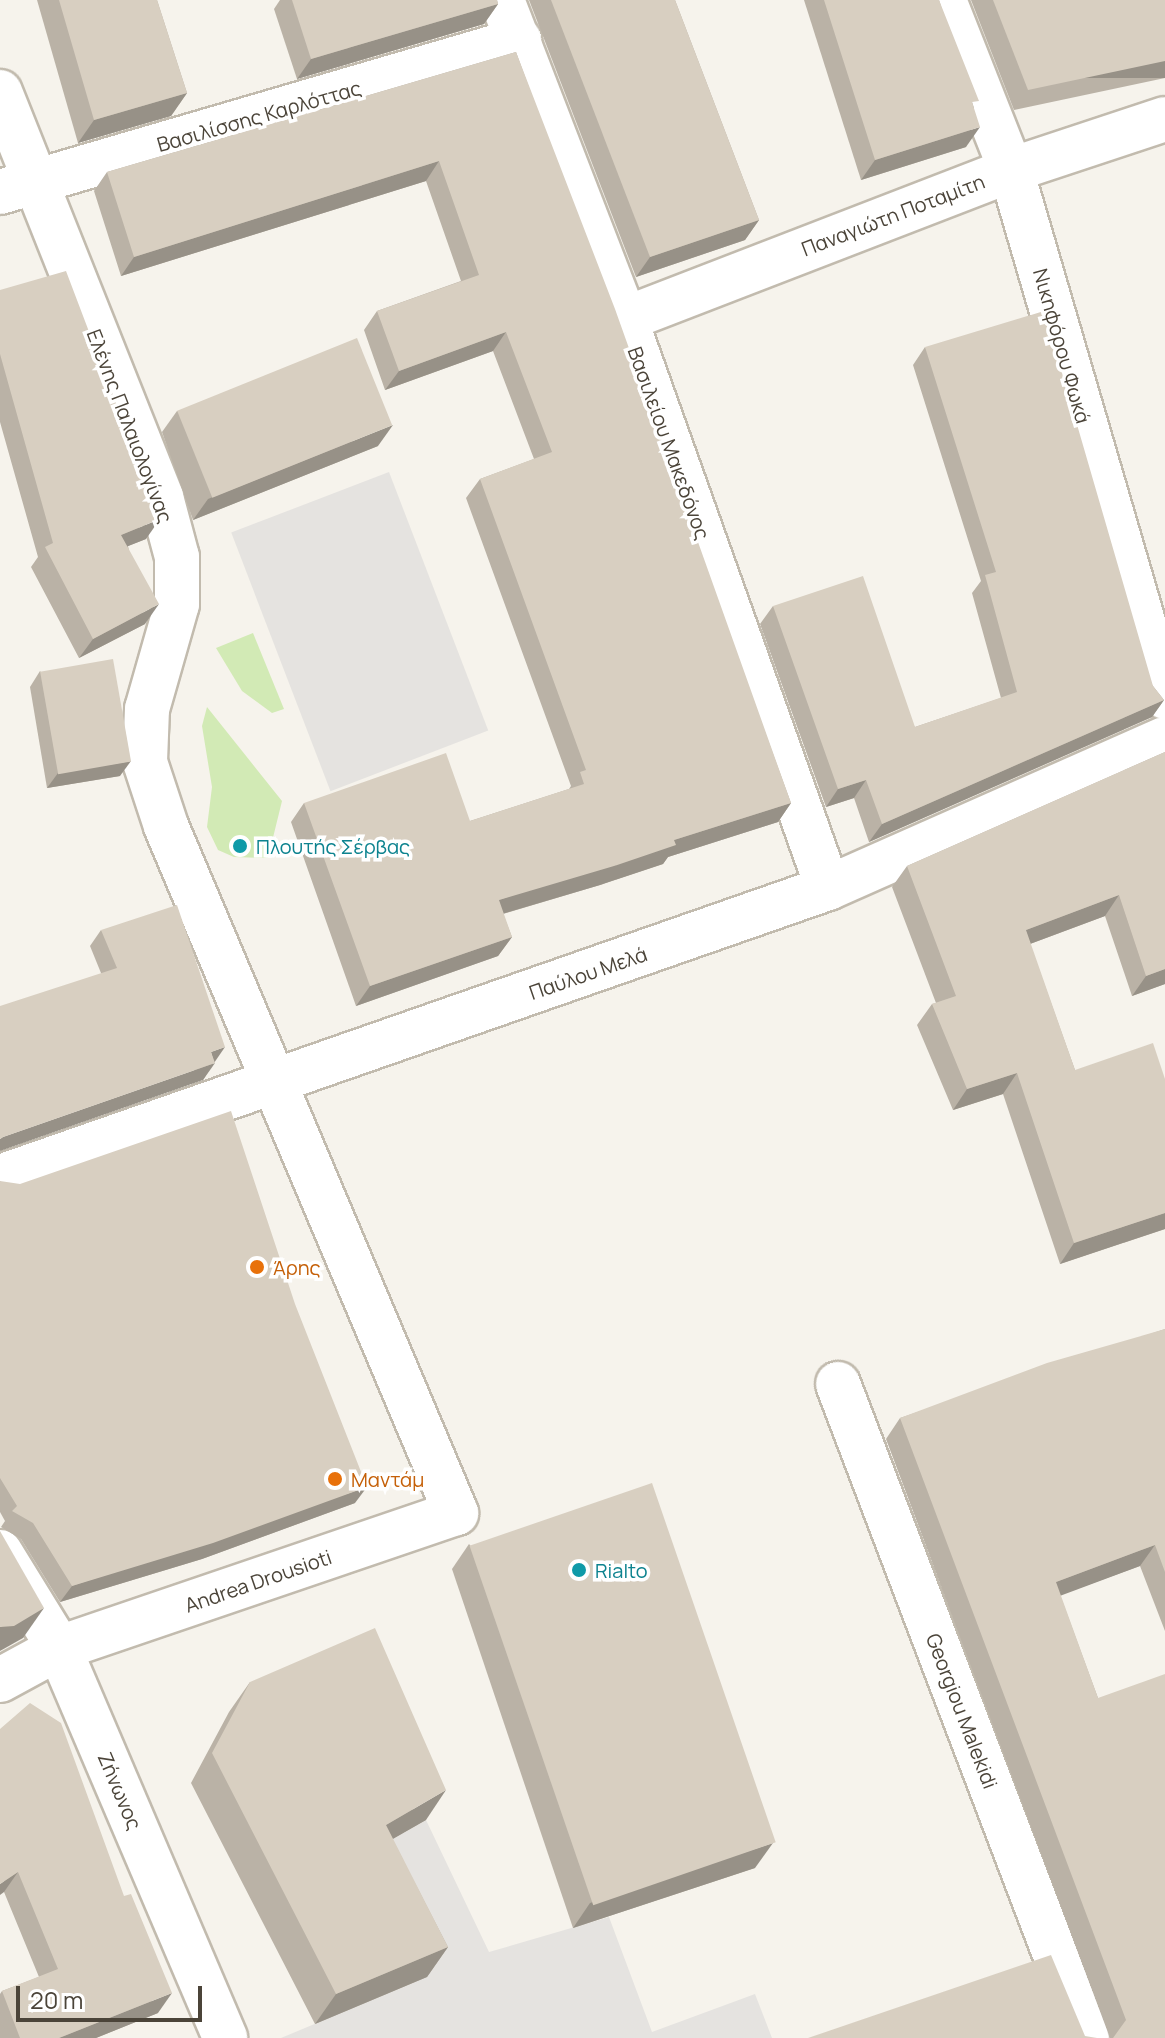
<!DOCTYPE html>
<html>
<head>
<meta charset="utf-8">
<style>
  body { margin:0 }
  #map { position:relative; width:1165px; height:2038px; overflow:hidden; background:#f6f3ec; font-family:Manrope,sans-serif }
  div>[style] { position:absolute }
  .green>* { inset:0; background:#d2eab5 }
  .parking>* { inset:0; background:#e5e3e0; transform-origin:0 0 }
  .roads { filter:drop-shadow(2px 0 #c2bbae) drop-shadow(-2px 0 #c2bbae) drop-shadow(0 2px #c2bbae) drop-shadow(0 -2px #c2bbae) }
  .street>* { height:44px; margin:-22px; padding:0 22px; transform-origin:22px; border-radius:22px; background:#fff }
  .wall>* { inset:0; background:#bab2a6 }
  .shaded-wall>* { inset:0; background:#979187; transform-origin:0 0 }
  .building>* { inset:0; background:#d8cfc1; transform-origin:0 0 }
  .dots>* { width:22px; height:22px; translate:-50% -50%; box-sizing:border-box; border:4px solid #fff; border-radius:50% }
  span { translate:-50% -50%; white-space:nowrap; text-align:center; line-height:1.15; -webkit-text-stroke:7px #fff; paint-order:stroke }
  .street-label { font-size:20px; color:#4b4439 }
  .culture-label { font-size:20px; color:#0d838f }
  .left { translate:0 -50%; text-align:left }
  .food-label { font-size:20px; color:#c56008 }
  .scale { position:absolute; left:16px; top:1986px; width:186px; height:36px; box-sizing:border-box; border:4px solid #4b4439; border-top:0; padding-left:10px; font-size:24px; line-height:28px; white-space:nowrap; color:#4b4439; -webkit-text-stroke:6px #fff; paint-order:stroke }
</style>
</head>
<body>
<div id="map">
  <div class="green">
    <i style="clip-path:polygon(253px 633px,284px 709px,272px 713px,242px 691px,216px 648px)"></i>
    <i style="clip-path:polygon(207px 707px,282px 801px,268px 858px,234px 857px,218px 850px,207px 827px,212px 787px,202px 726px)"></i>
  </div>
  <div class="parking">
    <i style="left:389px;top:472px;width:277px;height:169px;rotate:69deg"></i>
    <i style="clip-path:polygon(426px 1820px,489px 1952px,609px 1917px,652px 2032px,755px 1994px,772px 2038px,281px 2038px,427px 1977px,365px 1855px)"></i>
  </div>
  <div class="roads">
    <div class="street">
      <i style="left:502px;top:0;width:342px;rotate:68.9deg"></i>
      <i style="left:625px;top:319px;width:604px;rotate:70.37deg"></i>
      <i style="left:944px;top:0;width:183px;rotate:68.5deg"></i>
      <i style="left:1011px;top:170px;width:549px;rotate:73.71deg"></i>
      <i style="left:0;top:92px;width:436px;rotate:68.3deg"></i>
      <i style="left:161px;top:497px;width:62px;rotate:75.1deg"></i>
      <i style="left:177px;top:557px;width:47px;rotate:90deg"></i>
      <i style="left:177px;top:604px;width:109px;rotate:105.9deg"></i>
      <i style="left:147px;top:709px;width:53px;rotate:92.2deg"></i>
      <i style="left:145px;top:762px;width:67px;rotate:71.8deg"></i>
      <i style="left:166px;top:826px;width:746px;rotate:67.11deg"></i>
      <i style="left:456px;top:1513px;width:419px;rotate:161.2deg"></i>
      <i style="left:59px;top:1648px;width:67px;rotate:151.5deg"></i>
      <i style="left:0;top:192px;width:541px;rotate:-16.32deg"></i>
      <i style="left:625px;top:319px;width:414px;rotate:-21.1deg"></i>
      <i style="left:1011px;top:170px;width:162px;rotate:-18.3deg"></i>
      <i style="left:0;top:1177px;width:877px;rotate:-19.24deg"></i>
      <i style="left:828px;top:888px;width:368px;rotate:-23.9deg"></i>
      <i style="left:838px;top:1384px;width:700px;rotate:69.16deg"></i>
      <i style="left:0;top:1552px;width:113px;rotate:58.4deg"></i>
      <i style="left:59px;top:1648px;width:424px;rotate:66.9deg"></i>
    </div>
  </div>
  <div class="wall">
    <i style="clip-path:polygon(37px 0,157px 0,187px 93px,171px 116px,78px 143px)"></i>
    <i style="clip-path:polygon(280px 0,497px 0,498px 4px,484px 24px,297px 79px,274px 9px)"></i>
    <i style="clip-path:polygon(529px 0,675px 0,759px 220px,745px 240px,636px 277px)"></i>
    <i style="clip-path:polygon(804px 0,939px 0,974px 108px,966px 147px,861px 180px)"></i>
    <i style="clip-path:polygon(971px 0,1165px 0,1165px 78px,1014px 110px)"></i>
    <i style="clip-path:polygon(516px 52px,791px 803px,778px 822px,668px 857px,663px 864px,600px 885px,503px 914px,512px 937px,498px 956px,356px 1006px,291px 822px,304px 803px,470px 821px,569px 789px,571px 786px,466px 498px,480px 479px,534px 459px,493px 351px,385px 390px,364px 330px,377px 311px,461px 281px,426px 181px,121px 276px,94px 191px,107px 172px)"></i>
    <i style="clip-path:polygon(0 290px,146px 539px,128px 546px,145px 624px,79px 658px,31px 567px,38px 557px,0 422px)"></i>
    <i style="clip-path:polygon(925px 347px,1153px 686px,1164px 700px,1152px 717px,869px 842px,854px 798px,826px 807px,760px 624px,773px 606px,915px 727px,1001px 698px,972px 593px,981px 581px,913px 365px)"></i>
    <i style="clip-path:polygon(177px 411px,378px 446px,193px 520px,162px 432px)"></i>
    <i style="clip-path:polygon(40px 671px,120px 776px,47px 788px,30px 687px)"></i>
    <i style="clip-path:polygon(1165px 752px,1165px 984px,1132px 996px,1105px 916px,1030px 944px,1075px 1070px,1165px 1079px,1165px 1229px,1060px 1264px,1003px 1094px,953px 1110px,917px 1025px,932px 1004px,936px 1003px,892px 887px,907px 866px)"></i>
    <i style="clip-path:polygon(101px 930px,214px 1062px,203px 1080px,101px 973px,90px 946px)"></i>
    <i style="clip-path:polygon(0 1181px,355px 1503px,202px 1559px,60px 1602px,21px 1539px,1px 1527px,5px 1521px,0 1512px)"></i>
    <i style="clip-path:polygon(1165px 1329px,1165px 1631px,1140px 1566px,1060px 1595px,1098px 1698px,1165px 2038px,1110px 2038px,886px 1439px,900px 1418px)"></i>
    <i style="clip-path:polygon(469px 1544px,755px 1868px,573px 1928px,452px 1569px)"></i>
    <i style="clip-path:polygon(250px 1682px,426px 1820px,392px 1839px,448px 1947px,427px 1977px,315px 2024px,191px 1783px,229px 1712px)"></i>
    <i style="clip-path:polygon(0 1729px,158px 2013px,96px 2038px,0 2038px,0 1994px,2px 1991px,39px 1977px,4px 1892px)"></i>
  </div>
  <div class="shaded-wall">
    <i style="clip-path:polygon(498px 4px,484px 24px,297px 79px,311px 59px)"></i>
    <i style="left:1165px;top:61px;width:17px;height:140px;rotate:90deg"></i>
    <i style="clip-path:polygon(187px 93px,171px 116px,78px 143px,94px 120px)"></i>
    <i style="clip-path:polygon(980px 127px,966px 147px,861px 180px,875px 160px)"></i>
    <i style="clip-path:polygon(439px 161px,426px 181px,121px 276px,134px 257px)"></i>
    <i style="clip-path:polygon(759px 220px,745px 240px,636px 277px,650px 257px)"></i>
    <i style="clip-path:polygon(506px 332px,493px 351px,385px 390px,399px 371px)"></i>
    <i style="clip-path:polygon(393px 425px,378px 446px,193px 520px,208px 499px)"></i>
    <i style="clip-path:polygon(160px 519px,146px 539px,108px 554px,121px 535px)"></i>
    <i style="clip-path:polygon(159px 604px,145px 624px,79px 658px,93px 639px)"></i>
    <i style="clip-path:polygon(1164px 700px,1152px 717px,869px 842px,882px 824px)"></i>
    <i style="clip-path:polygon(131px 761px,120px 776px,47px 788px,58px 773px)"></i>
    <i style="clip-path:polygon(866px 780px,854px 798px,826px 807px,838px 789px)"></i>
    <i style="clip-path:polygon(791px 803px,778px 822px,668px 857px,663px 864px,600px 885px,485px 919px,499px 900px,674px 840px)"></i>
    <i style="clip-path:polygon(1119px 895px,1105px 916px,1011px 951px,1026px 930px)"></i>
    <i style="clip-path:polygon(512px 937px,498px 956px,356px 1006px,370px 986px)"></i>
    <i style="clip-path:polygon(1165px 969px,1165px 984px,1132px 996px,1146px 976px)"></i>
    <i style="clip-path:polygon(225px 1047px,214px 1063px,211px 1052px)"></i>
    <i style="clip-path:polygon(215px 1063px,203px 1080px,0 1151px,0 1139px,3px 1137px)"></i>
    <i style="clip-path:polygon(1017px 1073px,1003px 1094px,953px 1110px,967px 1089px)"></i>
    <i style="clip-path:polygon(1165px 1213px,1165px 1229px,1060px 1264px,1074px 1243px)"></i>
    <i style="clip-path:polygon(367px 1487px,355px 1503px,202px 1559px,60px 1602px,72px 1586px)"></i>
    <i style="clip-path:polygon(1155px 1545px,1140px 1566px,1041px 1603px,1056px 1582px)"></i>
    <i style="clip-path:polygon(44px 1608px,23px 1638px,0 1651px,0 1627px)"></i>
    <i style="clip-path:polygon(446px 1790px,426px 1820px,365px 1855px,386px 1825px)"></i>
    <i style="clip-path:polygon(773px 1843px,755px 1868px,573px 1928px,590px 1903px)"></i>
    <i style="clip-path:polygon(18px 1872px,4px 1892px,0 1895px,0 1884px)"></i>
    <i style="clip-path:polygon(448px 1947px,427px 1977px,315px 2024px,336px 1994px)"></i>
    <i style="clip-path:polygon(172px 1993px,158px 2013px,96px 2038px,59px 2038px)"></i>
  </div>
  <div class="building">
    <i style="clip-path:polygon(59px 0,157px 0,187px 93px,94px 120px)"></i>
    <i style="clip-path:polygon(292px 0,497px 0,498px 4px,311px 59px)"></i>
    <i style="clip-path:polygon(551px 0,675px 0,759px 220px,650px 257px)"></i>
    <i style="clip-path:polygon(824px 0,939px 0,979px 101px,972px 102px,980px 127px,875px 160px)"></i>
    <i style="clip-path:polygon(993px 0,1165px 0,1165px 61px,1028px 90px)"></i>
    <i style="clip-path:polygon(516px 52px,615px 309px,791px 803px,674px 840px,676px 845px,614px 866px,499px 900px,512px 937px,370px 986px,304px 803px,446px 753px,470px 821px,584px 784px,580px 772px,586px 770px,480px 479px,552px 452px,506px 332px,399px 371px,377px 311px,479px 275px,439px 161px,134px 257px,107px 172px)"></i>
    <i style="clip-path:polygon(66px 271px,160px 519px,121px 535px,159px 604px,93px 639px,45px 547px,53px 543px,0 354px,0 290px)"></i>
    <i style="clip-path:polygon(1044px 311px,1153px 686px,1164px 700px,882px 824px,866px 780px,838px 789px,773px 606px,863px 576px,915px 727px,1017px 692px,985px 575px,996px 572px,925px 347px)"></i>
    <i style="left:357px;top:338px;width:94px;height:194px;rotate:68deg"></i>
    <i style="left:113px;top:659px;width:104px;height:74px;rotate:80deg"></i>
    <i style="clip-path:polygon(1165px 752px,1165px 969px,1146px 976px,1119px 895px,1026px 930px,1075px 1070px,1153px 1043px,1165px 1079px,1165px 1213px,1074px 1243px,1017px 1073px,967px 1089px,932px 1004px,956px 996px,907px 866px)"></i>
    <i style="clip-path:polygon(177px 905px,225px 1047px,211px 1052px,215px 1063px,3px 1137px,0 1139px,0 1006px,117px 968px,101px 930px)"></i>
    <i style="clip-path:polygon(231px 1111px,295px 1304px,367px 1487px,213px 1543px,72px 1586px,33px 1523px,12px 1511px,17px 1506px,0 1478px,0 1181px,20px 1184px)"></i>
    <i style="clip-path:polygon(1165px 1329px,1165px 1572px,1155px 1545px,1056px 1582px,1098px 1698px,1165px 1674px,1165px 2038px,1113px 2038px,1126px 2020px,900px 1418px,1047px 1363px)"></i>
    <i style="left:652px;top:1483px;width:380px;height:193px;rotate:71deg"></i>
    <i style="clip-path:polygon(0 1531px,44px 1608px,14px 1626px,0 1627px)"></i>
    <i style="clip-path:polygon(375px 1628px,446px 1790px,386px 1825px,448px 1947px,336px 1994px,212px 1753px,250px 1682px)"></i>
    <i style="clip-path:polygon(30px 1703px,61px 1723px,124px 1896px,131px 1894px,172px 1993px,59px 2038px,20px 2038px,2px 1991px,58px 1969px,18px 1872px,0 1884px,0 1729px)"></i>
    <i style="clip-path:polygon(1051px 1955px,1085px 2036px,1097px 2038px,808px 2038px)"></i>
  </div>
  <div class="dots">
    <i style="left:240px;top:846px;background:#0f9aa8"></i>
    <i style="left:257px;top:1267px;background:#e8710a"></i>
    <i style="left:335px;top:1479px;background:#e8710a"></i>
    <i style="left:579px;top:1570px;background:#0f9aa8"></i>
  </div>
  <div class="street-label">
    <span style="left:259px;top:116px;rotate:-16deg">Βασιλίσσης Καρλόττας</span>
    <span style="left:893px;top:215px;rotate:-21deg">Παναγιώτη Ποταμίτη</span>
    <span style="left:1062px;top:346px;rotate:74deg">Νικηφόρου Φωκά</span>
    <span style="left:130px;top:426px;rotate:69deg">Ελένης Παλαιολογίνας</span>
    <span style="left:669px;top:443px;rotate:70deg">Βασιλείου Μακεδόνος</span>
    <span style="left:588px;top:973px;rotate:-19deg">Παύλου Μελά</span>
    <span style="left:258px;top:1581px;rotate:-19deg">Andrea Drousioti</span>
    <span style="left:962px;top:1711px;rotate:69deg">Georgiou Malekidi</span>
    <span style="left:120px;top:1791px;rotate:67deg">Ζήνωνος</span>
  </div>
  <div class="culture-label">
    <span class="left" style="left:256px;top:846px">Πλουτής Σέρβας</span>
    <span class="left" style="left:595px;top:1570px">Rialto</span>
  </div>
  <div class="food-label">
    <span class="left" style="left:273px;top:1267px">Άρης</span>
    <span class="left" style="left:351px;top:1479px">Μαντάμ</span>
  </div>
  <div class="scale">20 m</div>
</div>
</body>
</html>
